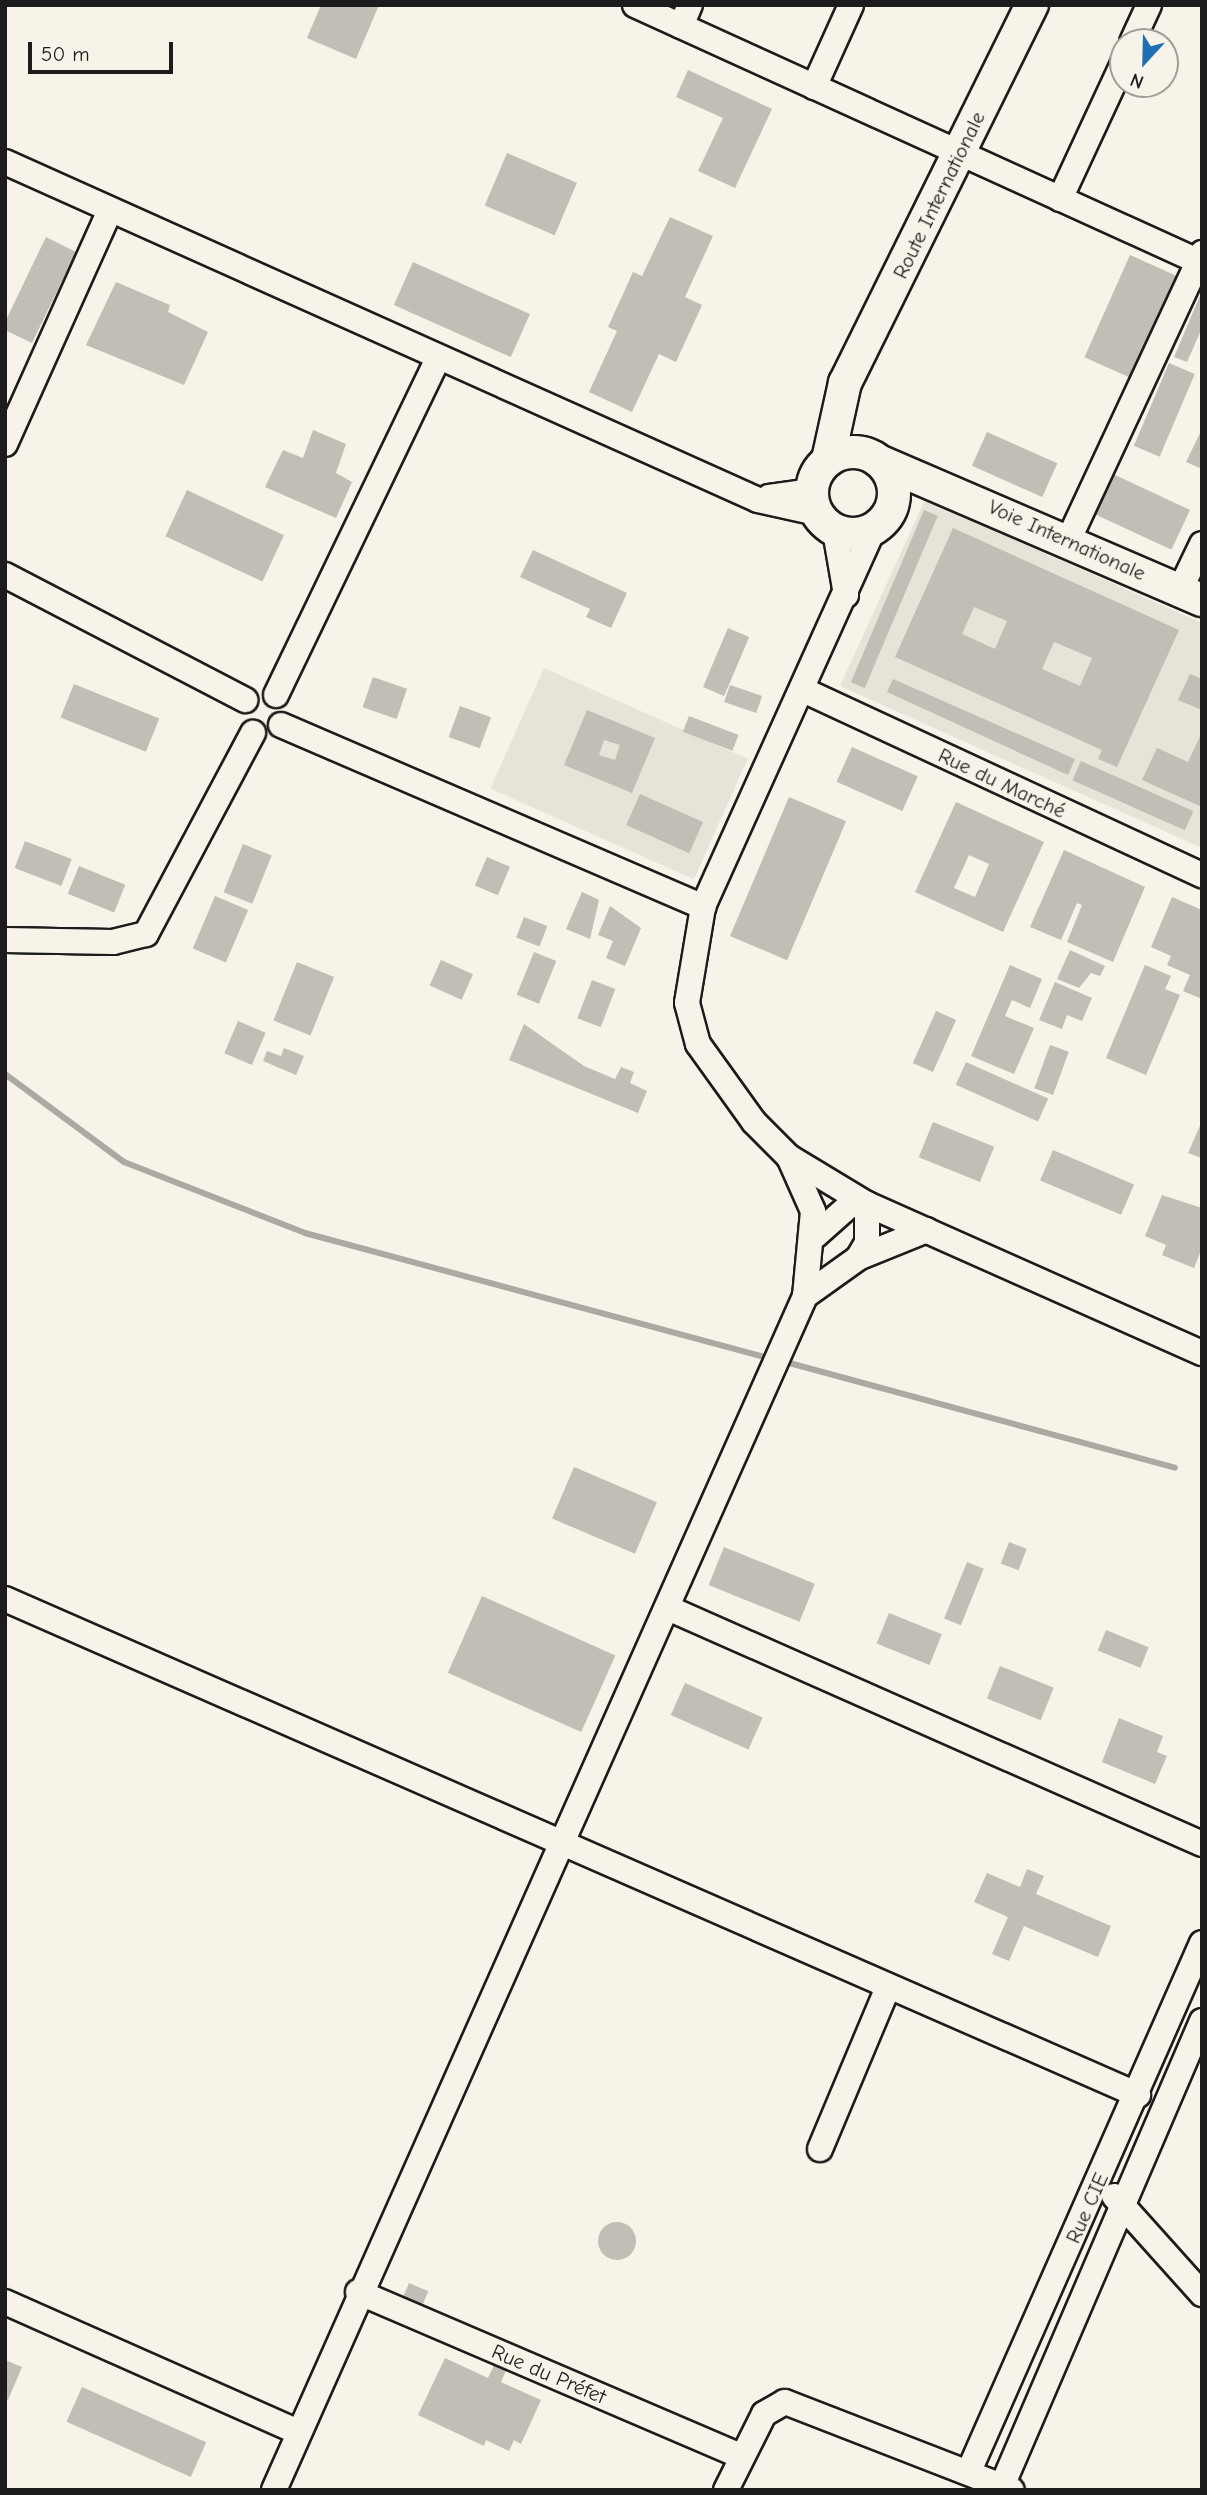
<!DOCTYPE html>
<html>
<head>
<meta charset="utf-8">
<style>
  body { margin:0 }
  #map { position:relative; width:1207px; height:2495px; overflow:hidden; background:#f7f3e8; font-family:"Comic Neue",sans-serif }
  div>[style] { position:absolute }
  .built>* { inset:0; background:#e6e3d9; transform-origin:0 0 }
  .stream>* { height:6px; margin:-3px; padding:0 3px; transform-origin:3px; border-radius:3px; background:#aca9a2 }
  .building>* { inset:0; background:#c0beb5; transform-origin:0 0 }
  .round { border-radius:50% }
  .roads { filter:drop-shadow(2px 0 #1c1c1c) drop-shadow(-2px 0 #1c1c1c) drop-shadow(0 2px #1c1c1c) drop-shadow(0 -2px #1c1c1c) }
  .minor>* { height:24px; margin:-12px; padding:0 12px; transform-origin:12px; border-radius:12px; background:#f7f3e8 }
  .major>* { height:32px; margin:-16px; padding:0 16px; transform-origin:16px; border-radius:16px; background:#f7f3e8 }
  .major>.ring { margin:-16px; padding:0; box-sizing:content-box; background:none; border:32px solid #f7f3e8; border-radius:50% }
  span { translate:-50% -50%; white-space:nowrap; text-align:center; line-height:1.15; -webkit-text-stroke:5px #f7f3e8; paint-order:stroke }
  .street-label { font-size:21px; color:#1c1c1c }
  .frame { position:absolute; inset:0; border:7px solid #1c1c1c; pointer-events:none }
  .north { position:absolute; left:1109px; top:28px; width:70px; height:70px; box-sizing:border-box; background:#f7f3e8; border:2px solid #9f9d96; border-radius:50%; rotate:202deg; font-size:19px; font-weight:700; line-height:28px; text-align:center; color:#1c1c1c }
  .north::after { content:''; display:block; margin:auto; width:24px; height:32px; background:#1f6fb2; clip-path:polygon(50% 0,100% 100%,50% 72%,0 100%) }
  .scale { position:absolute; left:28px; top:42px; width:145px; height:32px; box-sizing:border-box; border:4px solid #1c1c1c; border-top:0; padding-left:9px; font-size:21px; line-height:24px; white-space:nowrap; color:#1c1c1c; -webkit-text-stroke:5px #f7f3e8; paint-order:stroke }
</style>
</head>
<body>
<div id="map">
  <div class="built">
    <i style="clip-path:polygon(925px 500px,1202px 623px,1202px 848px,840px 686px)"></i>
    <i style="left:544px;top:668px;width:223px;height:132px;rotate:24deg"></i>
  </div>
  <div class="stream">
    <i style="left:5px;top:1074px;width:148px;rotate:36.5deg"></i>
    <i style="left:124px;top:1162px;width:194px;rotate:21.4deg"></i>
    <i style="left:305px;top:1233px;width:483px;rotate:15.1deg"></i>
    <i style="left:782px;top:1361px;width:407px;rotate:15.2deg"></i>
  </div>
  <div class="building">
    <i style="clip-path:polygon(321px 5px,379px 5px,356px 59px,307px 38px)"></i>
    <i style="clip-path:polygon(688px 70px,772px 109px,735px 188px,698px 171px,723px 118px,676px 97px)"></i>
    <i style="left:507px;top:153px;width:76px;height:57px;rotate:23deg"></i>
    <i style="clip-path:polygon(670px 217px,713px 236px,685px 297px,702px 305px,676px 362px,659px 354px,632px 412px,589px 392px,617px 331px,608px 327px,633px 272px,642px 276px)"></i>
    <i style="clip-path:polygon(46px 237px,76px 252px,32px 343px,5px 330px,5px 322px)"></i>
    <i style="left:1130px;top:255px;width:52px;height:112px;rotate:24deg"></i>
    <i style="left:413px;top:262px;width:128px;height:47px;rotate:24deg"></i>
    <i style="clip-path:polygon(116px 282px,170px 305px,168px 312px,208px 332px,184px 385px,86px 345px)"></i>
    <i style="clip-path:polygon(1202px 291px,1202px 328px,1187px 362px,1174px 357px)"></i>
    <i style="left:1169px;top:363px;width:28px;height:90px;rotate:23deg"></i>
    <i style="clip-path:polygon(1202px 429px,1202px 469px,1186px 462px)"></i>
    <i style="clip-path:polygon(313px 430px,346px 444px,336px 473px,352px 482px,336px 518px,265px 487px,283px 450px,303px 458px)"></i>
    <i style="left:987px;top:432px;width:77px;height:37px;rotate:24deg"></i>
    <i style="left:1113px;top:474px;width:85px;height:44px;rotate:25deg"></i>
    <i style="left:187px;top:490px;width:107px;height:51px;rotate:25deg"></i>
    <i style="left:924px;top:510px;width:15px;height:187px;rotate:23deg"></i>
    <i style="clip-path:polygon(evenodd,953px 528px,1179px 630px,1117px 767px,1098px 759px,1102px 750px,895px 657px,953px 528px,974px 607px,1007px 621px,995px 649px,962px 634px,974px 607px,953px 528px,1054px 642px,1092px 658px,1080px 686px,1042px 669px,1054px 642px)"></i>
    <i style="clip-path:polygon(533px 550px,627px 593px,611px 628px,586px 617px,590px 609px,520px 577px)"></i>
    <i style="left:728px;top:628px;width:23px;height:64px;rotate:23deg"></i>
    <i style="clip-path:polygon(1190px 674px,1202px 679px,1202px 710px,1178px 700px)"></i>
    <i style="left:373px;top:677px;width:36px;height:32px;rotate:19deg"></i>
    <i style="clip-path:polygon(893px 679px,1075px 759px,1068px 775px,887px 692px)"></i>
    <i style="left:74px;top:684px;width:92px;height:36px;rotate:22deg"></i>
    <i style="left:730px;top:685px;width:34px;height:18px;rotate:19deg"></i>
    <i style="left:460px;top:706px;width:33px;height:33px;rotate:20deg"></i>
    <i style="clip-path:polygon(evenodd,587px 710px,655px 738px,632px 793px,564px 765px,587px 710px,604px 740px,620px 745px,615px 760px,599px 755px,604px 740px)"></i>
    <i style="left:689px;top:716px;width:53px;height:17px;rotate:21deg"></i>
    <i style="clip-path:polygon(1202px 732px,1202px 807px,1142px 780px,1157px 748px,1188px 762px)"></i>
    <i style="left:852px;top:747px;width:72px;height:38px;rotate:24deg"></i>
    <i style="left:1081px;top:761px;width:123px;height:21px;rotate:24deg"></i>
    <i style="left:640px;top:794px;width:69px;height:34px;rotate:24deg"></i>
    <i style="left:789px;top:797px;width:62px;height:151px;rotate:23deg"></i>
    <i style="clip-path:polygon(evenodd,956px 802px,1044px 842px,1003px 932px,915px 892px,956px 802px,969px 855px,989px 864px,975px 897px,954px 888px,969px 855px)"></i>
    <i style="left:25px;top:841px;width:50px;height:29px;rotate:21deg"></i>
    <i style="left:243px;top:844px;width:31px;height:52px;rotate:22deg"></i>
    <i style="clip-path:polygon(1064px 850px,1145px 887px,1113px 962px,1067px 942px,1082px 905px,1077px 903px,1061px 940px,1030px 927px)"></i>
    <i style="left:487px;top:857px;width:25px;height:31px;rotate:23deg"></i>
    <i style="left:79px;top:866px;width:50px;height:30px;rotate:22deg"></i>
    <i style="clip-path:polygon(582px 892px,599px 900px,590px 939px,566px 929px)"></i>
    <i style="left:215px;top:896px;width:36px;height:57px;rotate:23deg"></i>
    <i style="clip-path:polygon(1172px 897px,1202px 910px,1202px 999px,1183px 991px,1190px 975px,1167px 965px,1171px 956px,1151px 947px)"></i>
    <i style="clip-path:polygon(610px 906px,641px 928px,625px 966px,606px 958px,613px 941px,598px 935px)"></i>
    <i style="left:524px;top:917px;width:25px;height:22px;rotate:21deg"></i>
    <i style="clip-path:polygon(1070px 950px,1105px 966px,1100px 976px,1091px 973px,1079px 988px,1057px 979px)"></i>
    <i style="left:534px;top:952px;width:24px;height:46px;rotate:22deg"></i>
    <i style="left:441px;top:960px;width:35px;height:28px;rotate:24deg"></i>
    <i style="left:297px;top:962px;width:40px;height:63px;rotate:22deg"></i>
    <i style="clip-path:polygon(1010px 965px,1042px 979px,1030px 1008px,1012px 1000px,1005px 1016px,1034px 1028px,1014px 1074px,971px 1056px)"></i>
    <i style="clip-path:polygon(1145px 965px,1171px 976px,1165px 989px,1180px 995px,1146px 1075px,1106px 1058px)"></i>
    <i style="left:592px;top:980px;width:25px;height:41px;rotate:21deg"></i>
    <i style="clip-path:polygon(1055px 982px,1092px 998px,1082px 1021px,1067px 1015px,1062px 1029px,1039px 1020px)"></i>
    <i style="left:936px;top:1011px;width:22px;height:57px;rotate:24deg"></i>
    <i style="left:238px;top:1021px;width:30px;height:35px;rotate:23deg"></i>
    <i style="clip-path:polygon(524px 1024px,584px 1066px,615px 1079px,621px 1067px,634px 1072px,630px 1083px,647px 1091px,638px 1113px,509px 1060px)"></i>
    <i style="left:1050px;top:1045px;width:20px;height:46px;rotate:20deg"></i>
    <i style="clip-path:polygon(284px 1048px,304px 1056px,296px 1075px,263px 1061px,267px 1051px,281px 1056px)"></i>
    <i style="left:966px;top:1062px;width:90px;height:25px;rotate:24deg"></i>
    <i style="clip-path:polygon(1202px 1121px,1202px 1158px,1188px 1153px)"></i>
    <i style="left:933px;top:1122px;width:66px;height:38px;rotate:22deg"></i>
    <i style="left:1053px;top:1150px;width:88px;height:33px;rotate:23deg"></i>
    <i style="clip-path:polygon(1162px 1195px,1202px 1208px,1202px 1248px,1194px 1268px,1162px 1255px,1166px 1245px,1145px 1236px)"></i>
    <i style="left:574px;top:1467px;width:90px;height:56px;rotate:23deg"></i>
    <i style="left:1009px;top:1542px;width:19px;height:23px;rotate:21deg"></i>
    <i style="left:724px;top:1547px;width:98px;height:41px;rotate:22deg"></i>
    <i style="left:967px;top:1562px;width:18px;height:61px;rotate:22deg"></i>
    <i style="left:482px;top:1596px;width:146px;height:84px;rotate:24deg"></i>
    <i style="left:889px;top:1613px;width:57px;height:33px;rotate:22deg"></i>
    <i style="left:1106px;top:1630px;width:46px;height:22px;rotate:22deg"></i>
    <i style="left:1000px;top:1666px;width:58px;height:35px;rotate:22deg"></i>
    <i style="left:685px;top:1683px;width:85px;height:35px;rotate:24deg"></i>
    <i style="clip-path:polygon(1119px 1718px,1163px 1736px,1157px 1752px,1167px 1756px,1155px 1784px,1102px 1762px)"></i>
    <i style="clip-path:polygon(1027px 1869px,1044px 1876px,1036px 1894px,1111px 1926px,1098px 1957px,1024px 1926px,1009px 1961px,992px 1954px,1008px 1917px,974px 1902px,987px 1873px,1020px 1887px)"></i>
    <i class="round" style="left:598px;top:2222px;width:38px;height:38px"></i>
    <i style="left:409px;top:2283px;width:21px;height:16px;rotate:23deg"></i>
    <i style="clip-path:polygon(445px 2358px,488px 2378px,496px 2361px,508px 2366px,501px 2382px,541px 2400px,521px 2444px,514px 2440px,509px 2451px,486px 2440px,484px 2446px,418px 2415px)"></i>
    <i style="clip-path:polygon(5px 2360px,22px 2367px,8px 2400px,5px 2399px)"></i>
    <i style="left:82px;top:2387px;width:136px;height:38px;rotate:24deg"></i>
  </div>
  <div class="roads">
    <div class="minor">
      <i style="left:635px;top:5px;width:623px;rotate:24.47deg"></i>
      <i style="left:681px;top:26px;width:23px;rotate:-67deg"></i>
      <i style="left:1132px;top:42px;width:41px;rotate:-65.3deg"></i>
      <i style="left:814px;top:87px;width:90px;rotate:-65.7deg"></i>
      <i style="left:5px;top:162px;width:825px;rotate:24.17deg"></i>
      <i style="left:758px;top:500px;width:59px;rotate:12.6deg"></i>
      <i style="left:1060px;top:199px;width:150px;rotate:-65.1deg"></i>
      <i style="left:5px;top:444px;width:256px;rotate:-65.8deg"></i>
      <i style="left:769px;top:497px;width:42px;rotate:-8.1deg"></i>
      <i style="left:873px;top:530px;width:414px;rotate:114.3deg"></i>
      <i style="left:703px;top:907px;width:97px;rotate:99.5deg"></i>
      <i style="left:687px;top:1003px;width:42px;rotate:75deg"></i>
      <i style="left:698px;top:1044px;width:96px;rotate:54.3deg"></i>
      <i style="left:754px;top:1122px;width:49px;rotate:45deg"></i>
      <i style="left:789px;top:1157px;width:91px;rotate:31.1deg"></i>
      <i style="left:867px;top:1204px;width:367px;rotate:24deg"></i>
      <i style="left:835px;top:531px;width:65px;rotate:80.2deg"></i>
      <i style="left:1068px;top:541px;width:318px;rotate:-65deg"></i>
      <i style="left:5px;top:575px;width:271px;rotate:27.5deg"></i>
      <i style="left:1180px;top:590px;width:51px;rotate:-64.4deg"></i>
      <i style="left:803px;top:690px;width:440px;rotate:24.9deg"></i>
      <i style="left:276px;top:695px;width:373px;rotate:-64.3deg"></i>
      <i style="left:281px;top:725px;width:460px;rotate:23.3deg"></i>
      <i style="left:5px;top:940px;width:108px;rotate:1.1deg"></i>
      <i style="left:113px;top:942px;width:34px;rotate:-14deg"></i>
      <i style="left:146px;top:934px;width:228px;rotate:-62deg"></i>
      <i style="left:815px;top:1236px;width:47px;rotate:-41.5deg"></i>
      <i style="left:850px;top:1205px;width:17px;rotate:-3deg"></i>
      <i style="left:867px;top:1204px;width:39px;rotate:90deg"></i>
      <i style="left:867px;top:1243px;width:17px;rotate:121deg"></i>
      <i style="left:805px;top:1296px;width:65px;rotate:-35.6deg"></i>
      <i style="left:858px;top:1258px;width:74px;rotate:-22.1deg"></i>
      <i style="left:5px;top:1599px;width:1237px;rotate:23.64deg"></i>
      <i style="left:668px;top:1608px;width:584px;rotate:23.84deg"></i>
      <i style="left:820px;top:2149px;width:176px;rotate:-67.2deg"></i>
      <i style="left:1114px;top:2196px;width:132px;rotate:48.1deg"></i>
      <i style="left:358px;top:2292px;width:417px;rotate:23.2deg"></i>
      <i style="left:5px;top:2302px;width:321px;rotate:23.9deg"></i>
      <i style="left:969px;top:2471px;width:577px;rotate:-66.19deg"></i>
      <i style="left:1002px;top:2486px;width:506px;rotate:-66.73deg"></i>
      <i style="left:274px;top:2490px;width:1307px;rotate:-66.02deg"></i>
      <i style="left:805px;top:1296px;width:85px;rotate:-84.6deg"></i>
      <i style="left:813px;top:1211px;width:59px;rotate:-114deg"></i>
      <i style="left:726px;top:2490px;width:85px;rotate:-63.4deg"></i>
      <i style="left:764px;top:2414px;width:24px;rotate:-30deg"></i>
      <i style="left:785px;top:2402px;width:243px;rotate:21.2deg"></i>
    </div>
    <div class="major">
      <i class="ring" style="left:812px;top:452px;width:50px;height:50px"></i>
      <i style="left:828px;top:460px;width:79px;rotate:-77.6deg"></i>
      <i style="left:845px;top:383px;width:422px;rotate:-63.7deg"></i>
      <i style="left:881px;top:462px;width:349px;rotate:23.3deg"></i>
    </div>
  </div>
  <div class="street-label">
    <span style="left:939px;top:195px;rotate:-64deg">Route Internationale</span>
    <span style="left:1067px;top:540px;rotate:24deg">Voie Internationale</span>
    <span style="left:1002px;top:783px;rotate:25deg">Rue du Marché</span>
    <span style="left:1087px;top:2208px;rotate:-66deg">Rue CIE</span>
    <span style="left:549px;top:2374px;rotate:23deg">Rue du Préfet</span>
  </div>
  <div class="frame"></div>
  <div class="north">N</div>
  <div class="scale">50 m</div>
</div>
</body>
</html>
